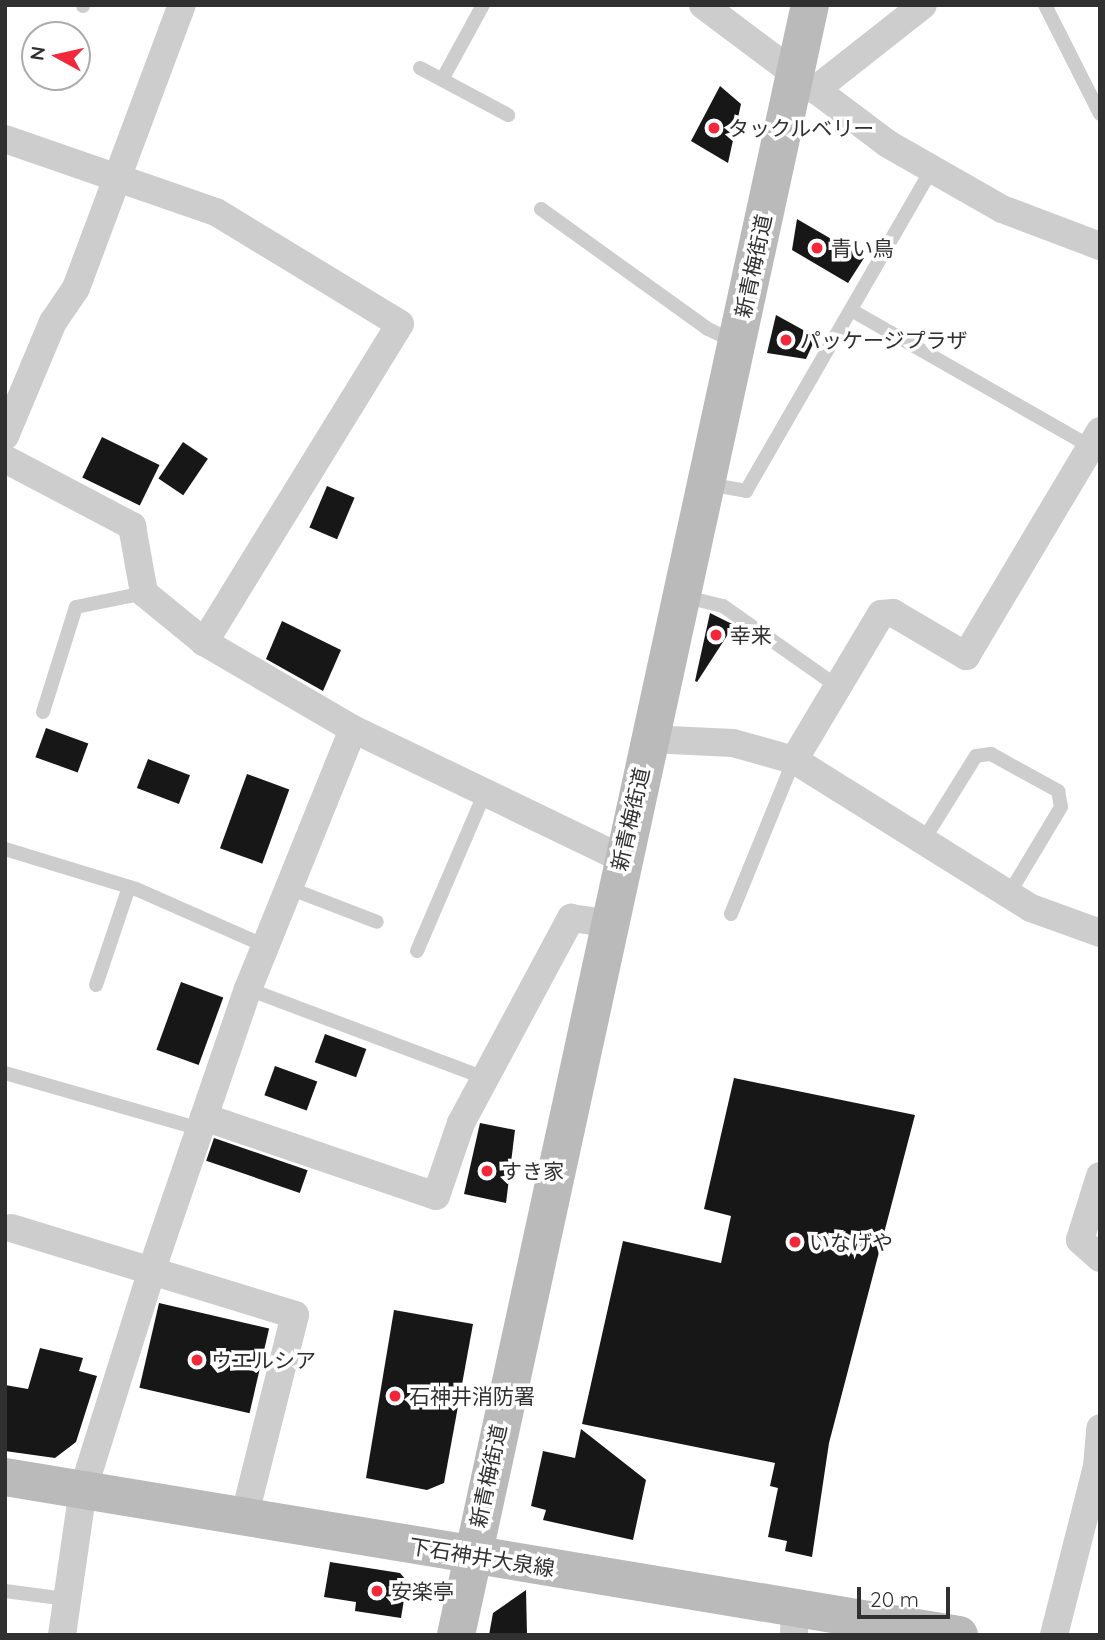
<!DOCTYPE html>
<html>
<head>
<meta charset="utf-8">
<style>
  body { margin:0 }
  #map { position:relative; width:1105px; height:1640px; overflow:hidden; background:#fff; font-family:Quicksand,"Noto Sans JP",sans-serif }
  div>[style] { position:absolute }
  .building>* { inset:0; background:#171717; transform-origin:0 0 }
  .lane>* { height:14px; margin:-7px; padding:0 7px; transform-origin:7px; border-radius:7px; background:#cdcdcd }
  .street>* { height:28px; margin:-14px; padding:0 14px; transform-origin:14px; border-radius:14px; background:#cdcdcd }
  .secondary>* { height:38px; margin:-19px; padding:0 19px; transform-origin:19px; border-radius:19px; background:#bababa }
  .dots>* { width:19px; height:19px; translate:-50% -50%; box-sizing:border-box; border:4px solid #fff; border-radius:50% }
  span { translate:-50% -50%; white-space:nowrap; text-align:center; line-height:1.15; -webkit-text-stroke:7px #fff; paint-order:stroke }
  .poi-label { font-size:21px; color:#303030 }
  .left { translate:0 -50%; text-align:left }
  .street-label { font-size:21px; color:#303030 }
  .frame { position:absolute; inset:0; border:7px solid #303030; pointer-events:none }
  .north { position:absolute; left:21px; top:21px; width:70px; height:70px; box-sizing:border-box; background:#fff; border:2px solid #acacac; border-radius:50%; rotate:278deg; font-size:19px; font-weight:700; line-height:28px; text-align:center; color:#303030 }
  .north::after { content:''; display:block; margin:auto; width:24px; height:32px; background:#f22739; clip-path:polygon(50% 0,100% 100%,50% 72%,0 100%) }
  .scale { position:absolute; left:857px; top:1587px; width:93px; height:32px; box-sizing:border-box; border:4px solid #303030; border-top:0; padding-left:9px; font-size:21px; line-height:24px; white-space:nowrap; color:#303030; -webkit-text-stroke:5px #fff; paint-order:stroke }
</style>
</head>
<body>
<div id="map">
  <div class="building">
    <i style="clip-path:polygon(720px 86px,741px 104px,728px 163px,691px 141px)"></i>
    <i style="clip-path:polygon(797px 219px,864px 258px,848px 283px,792px 250px)"></i>
    <i style="clip-path:polygon(776px 315px,816px 337px,806px 359px,767px 353px)"></i>
    <i style="left:102px;top:437px;width:64px;height:45px;rotate:26deg"></i>
    <i style="left:183px;top:442px;width:30px;height:44px;rotate:34deg"></i>
    <i style="left:327px;top:486px;width:30px;height:45px;rotate:23deg"></i>
    <i style="clip-path:polygon(710px 613px,734px 625px,697px 682px,695px 681px)"></i>
    <i style="clip-path:polygon(282px 621px,341px 650px,323px 691px,266px 659px)"></i>
    <i style="left:46px;top:728px;width:45px;height:31px;rotate:20deg"></i>
    <i style="left:148px;top:759px;width:45px;height:31px;rotate:21deg"></i>
    <i style="left:247px;top:774px;width:45px;height:79px;rotate:20deg"></i>
    <i style="left:181px;top:982px;width:45px;height:72px;rotate:20deg"></i>
    <i style="left:325px;top:1034px;width:44px;height:30px;rotate:20deg"></i>
    <i style="left:275px;top:1066px;width:45px;height:31px;rotate:20deg"></i>
    <i style="clip-path:polygon(734px 1078px,915px 1115px,829px 1443px,812px 1557px,785px 1551px,787px 1541px,768px 1537px,778px 1488px,770px 1486px,775px 1463px,582px 1424px,623px 1241px,721px 1263px,731px 1216px,704px 1209px)"></i>
    <i style="clip-path:polygon(480px 1123px,515px 1130px,506px 1203px,464px 1194px)"></i>
    <i style="left:214px;top:1138px;width:99px;height:24px;rotate:19deg"></i>
    <i style="left:159px;top:1303px;width:113px;height:87px;rotate:13deg"></i>
    <i style="clip-path:polygon(394px 1310px,473px 1324px,444px 1483px,427px 1490px,366px 1478px)"></i>
    <i style="clip-path:polygon(40px 1348px,83px 1358px,79px 1371px,97px 1376px,76px 1442px,55px 1458px,5px 1451px,5px 1385px,28px 1389px)"></i>
    <i style="clip-path:polygon(581px 1429px,646px 1480px,633px 1540px,543px 1520px,546px 1510px,531px 1506px,543px 1451px,575px 1458px)"></i>
    <i style="clip-path:polygon(330px 1562px,400px 1573px,407px 1581px,401px 1618px,355px 1611px,356px 1602px,324px 1597px)"></i>
    <i style="clip-path:polygon(526px 1590px,527px 1635px,489px 1635px,493px 1613px)"></i>
  </div>
  <div class="lane">
    <i style="left:1045px;top:5px;width:122px;rotate:63.2deg"></i>
    <i style="left:83px;top:6px;width:1px;rotate:-90deg"></i>
    <i style="left:420px;top:68px;width:100px;rotate:28.1deg"></i>
    <i style="left:443px;top:78px;width:83px;rotate:-61.3deg"></i>
    <i style="left:541px;top:209px;width:206px;rotate:35.7deg"></i>
    <i style="left:708px;top:329px;width:31px;rotate:25deg"></i>
    <i style="left:851px;top:310px;width:276px;rotate:29.7deg"></i>
    <i style="left:707px;top:484px;width:40px;rotate:10deg"></i>
    <i style="left:746px;top:491px;width:372px;rotate:-60deg"></i>
    <i style="left:682px;top:596px;width:42px;rotate:13.7deg"></i>
    <i style="left:723px;top:606px;width:139px;rotate:35.1deg"></i>
    <i style="left:43px;top:712px;width:110px;rotate:-72.6deg"></i>
    <i style="left:76px;top:607px;width:69px;rotate:-11.6deg"></i>
    <i style="left:923px;top:841px;width:100px;rotate:-58.1deg"></i>
    <i style="left:976px;top:756px;width:15px;rotate:-8deg"></i>
    <i style="left:991px;top:754px;width:77px;rotate:28.9deg"></i>
    <i style="left:1058px;top:791px;width:16px;rotate:79deg"></i>
    <i style="left:1061px;top:807px;width:101px;rotate:120.9deg"></i>
    <i style="left:5px;top:849px;width:137px;rotate:17deg"></i>
    <i style="left:136px;top:889px;width:141px;rotate:23.8deg"></i>
    <i style="left:289px;top:888px;width:94px;rotate:21.1deg"></i>
    <i style="left:731px;top:914px;width:166px;rotate:-67.8deg"></i>
    <i style="left:417px;top:951px;width:173px;rotate:-66.8deg"></i>
    <i style="left:96px;top:985px;width:103px;rotate:-71.4deg"></i>
    <i style="left:248px;top:989px;width:253px;rotate:20.6deg"></i>
    <i style="left:5px;top:1073px;width:203px;rotate:16deg"></i>
    <i style="left:5px;top:1591px;width:63px;rotate:7.4deg"></i>
  </div>
  <div class="street">
    <i style="left:703px;top:5px;width:231px;rotate:36.9deg"></i>
    <i style="left:888px;top:144px;width:131px;rotate:29.7deg"></i>
    <i style="left:1002px;top:209px;width:105px;rotate:20.7deg"></i>
    <i style="left:815px;top:90px;width:137px;rotate:-38.2deg"></i>
    <i style="left:5px;top:139px;width:223px;rotate:19.1deg"></i>
    <i style="left:216px;top:212px;width:215px;rotate:31.3deg"></i>
    <i style="left:400px;top:324px;width:374px;rotate:121.6deg"></i>
    <i style="left:5px;top:436px;width:124px;rotate:-67.2deg"></i>
    <i style="left:53px;top:322px;width:41px;rotate:-55.9deg"></i>
    <i style="left:76px;top:288px;width:302px;rotate:-69.5deg"></i>
    <i style="left:5px;top:459px;width:144px;rotate:27.8deg"></i>
    <i style="left:132px;top:526px;width:68px;rotate:79.8deg"></i>
    <i style="left:144px;top:593px;width:77px;rotate:39.2deg"></i>
    <i style="left:204px;top:642px;width:173px;rotate:30.3deg"></i>
    <i style="left:353px;top:729px;width:297px;rotate:25.7deg"></i>
    <i style="left:648px;top:739px;width:85px;rotate:2.7deg"></i>
    <i style="left:733px;top:743px;width:63px;rotate:15.6deg"></i>
    <i style="left:794px;top:760px;width:279px;rotate:32deg"></i>
    <i style="left:1031px;top:908px;width:73px;rotate:19.9deg"></i>
    <i style="left:794px;top:760px;width:170px;rotate:-59.2deg"></i>
    <i style="left:881px;top:614px;width:12px;rotate:-5deg"></i>
    <i style="left:893px;top:613px;width:85px;rotate:30.5deg"></i>
    <i style="left:966px;top:656px;width:262px;rotate:-59.2deg"></i>
    <i style="left:204px;top:1117px;width:245px;rotate:18.8deg"></i>
    <i style="left:436px;top:1196px;width:77px;rotate:-71.1deg"></i>
    <i style="left:461px;top:1123px;width:233px;rotate:-61.8deg"></i>
    <i style="left:571px;top:918px;width:36px;rotate:8deg"></i>
    <i style="left:1100px;top:1176px;width:67px;rotate:107.4deg"></i>
    <i style="left:1080px;top:1240px;width:27px;rotate:42deg"></i>
    <i style="left:11px;top:1228px;width:297px;rotate:17deg"></i>
    <i style="left:295px;top:1315px;width:209px;rotate:104.1deg"></i>
    <i style="left:62px;top:1635px;width:147px;rotate:-81.8deg"></i>
    <i style="left:83px;top:1490px;width:235px;rotate:-72.6deg"></i>
    <i style="left:153px;top:1266px;width:293px;rotate:-71.1deg"></i>
    <i style="left:248px;top:989px;width:280px;rotate:-68deg"></i>
    <i style="left:794px;top:1635px;width:28px;rotate:-88deg"></i>
    <i style="left:1054px;top:1635px;width:174px;rotate:-75.7deg"></i>
    <i style="left:1097px;top:1466px;width:38px;rotate:-85deg"></i>
  </div>
  <div class="secondary">
    <i style="left:5px;top:1477px;width:967px;rotate:9.4deg"></i>
    <i style="left:456px;top:1635px;width:1668px;rotate:-77.75deg"></i>
  </div>
  <div class="dots">
    <i style="left:714px;top:128px;background:#f22739"></i>
    <i style="left:817px;top:248px;background:#f22739"></i>
    <i style="left:786px;top:340px;background:#f22739"></i>
    <i style="left:716px;top:635px;background:#f22739"></i>
    <i style="left:487px;top:1171px;background:#f22739"></i>
    <i style="left:795px;top:1242px;background:#f22739"></i>
    <i style="left:197px;top:1360px;background:#f22739"></i>
    <i style="left:395px;top:1396px;background:#f22739"></i>
    <i style="left:377px;top:1591px;background:#f22739"></i>
  </div>
  <div class="poi-label">
    <span class="left" style="left:728px;top:128px">タックルベリー</span>
    <span class="left" style="left:831px;top:248px">青い鳥</span>
    <span class="left" style="left:800px;top:340px">パッケージプラザ</span>
    <span class="left" style="left:730px;top:635px">幸来</span>
    <span class="left" style="left:501px;top:1171px">すき家</span>
    <span class="left" style="left:809px;top:1242px">いなげや</span>
    <span class="left" style="left:211px;top:1360px">ウエルシア</span>
    <span class="left" style="left:409px;top:1396px">石神井消防署</span>
    <span class="left" style="left:391px;top:1591px">安楽亭</span>
  </div>
  <div class="street-label">
    <span style="left:753px;top:266px;rotate:-78deg">新青梅街道</span>
    <span style="left:630px;top:819px;rotate:-77deg">新青梅街道</span>
    <span style="left:488px;top:1476px;rotate:-78deg">新青梅街道</span>
    <span style="left:482px;top:1557px;rotate:9deg">下石神井大泉線</span>
  </div>
  <div class="frame"></div>
  <div class="north">N</div>
  <div class="scale">20 m</div>
</div>
</body>
</html>
